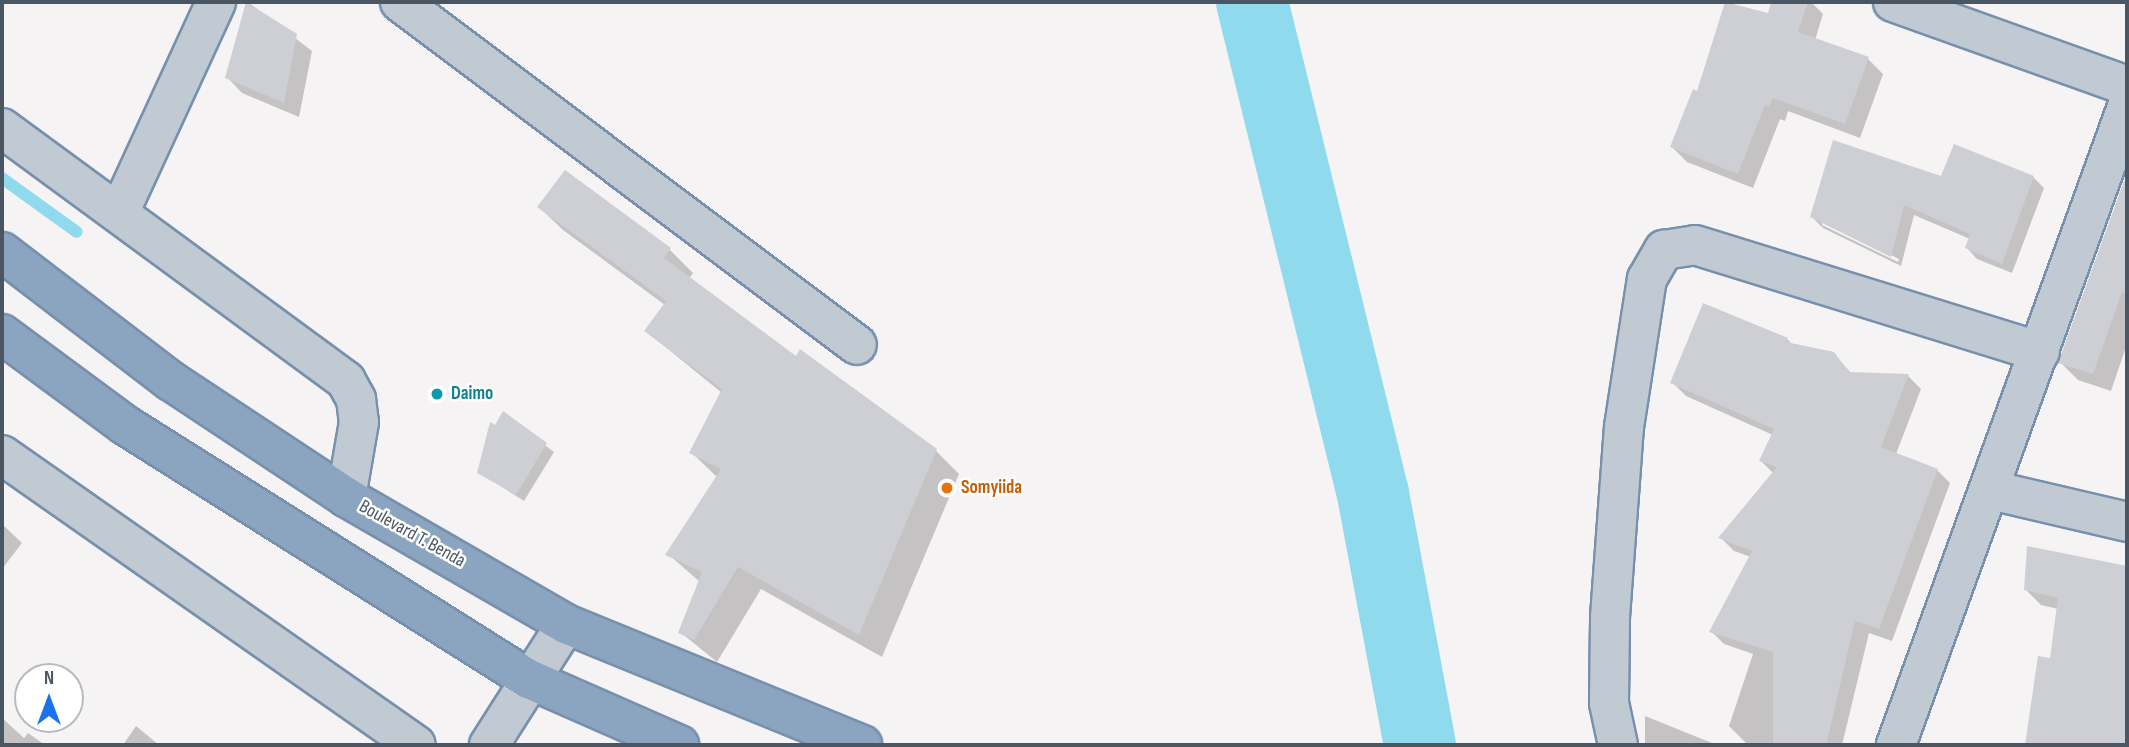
<!DOCTYPE html>
<html>
<head>
<meta charset="utf-8">
<style>
  body { margin:0 }
  #map { position:relative; width:2129px; height:747px; overflow:hidden; background:#f5f3f3; font-family:"Sofia Sans Condensed",sans-serif }
  div>[style] { position:absolute }
  .shadow>* { inset:0; background:#0003 }
  .stream>* { height:12px; margin:-6px; padding:0 6px; transform-origin:6px; border-radius:6px; background:#90daee }
  .river>* { height:72px; margin:-36px; padding:0 36px; transform-origin:36px; border-radius:36px; background:#90daee }
  .building>* { inset:0; background:#cdcfd5 }
  .roads { filter:drop-shadow(2px 0 #7690ad) drop-shadow(-2px 0 #7690ad) drop-shadow(0 2px #7690ad) drop-shadow(0 -2px #7690ad) }
  .minor>* { height:38px; margin:-19px; padding:0 19px; transform-origin:19px; border-radius:19px; background:#c1cad2 }
  .highway>* { height:38px; margin:-19px; padding:0 19px; transform-origin:19px; border-radius:19px; background:#8ba5c1 }
  .dots>* { width:19px; height:19px; translate:-50% -50%; box-sizing:border-box; border:4px solid #fff; border-radius:50% }
  span { translate:-50% -50%; white-space:nowrap; text-align:center; line-height:1.15; -webkit-text-stroke:5px #fff; paint-order:stroke }
  .culture-label { font-size:19px; color:#0d838f; font-weight:700 }
  .left { translate:0 -50%; text-align:left }
  .food-label { font-size:19px; color:#c56008; font-weight:700 }
  .street-label { font-size:19px; color:#4a5661 }
  .frame { position:absolute; inset:0; border:4px solid #4a5661; pointer-events:none }
  .north { position:absolute; left:14px; top:663px; width:70px; height:70px; box-sizing:border-box; background:#fff; border:2px solid #b7bbc0; border-radius:50%; rotate:0deg; font-size:19px; font-weight:700; line-height:28px; text-align:center; color:#4a5661 }
  .north::after { content:''; display:block; margin:auto; width:24px; height:32px; background:#1a73e8; clip-path:polygon(50% 0,100% 100%,50% 72%,0 100%) }
</style>
</head>
<body>
<div id="map">
  <div class="shadow">
    <i style="clip-path:polygon(248px 2px,312px 51px,299px 117px,242px 93px,227px 77px)"></i>
    <i style="clip-path:polygon(1773px 2px,1811px 2px,1823px 14px,1815px 40px,1868px 59px,1883px 74px,1860px 138px,1788px 111px,1785px 121px,1780px 119px,1753px 188px,1687px 162px,1672px 147px,1698px 93px,1769px 16px)"></i>
    <i style="clip-path:polygon(565px 172px,670px 250px,693px 273px,689px 279px,796px 358px,936px 451px,959px 474px,882px 657px,761px 589px,717px 662px,680px 632px,700px 582px,668px 554px,718px 478px,692px 453px,722px 393px,646px 331px,665px 305px,563px 230px,539px 207px)"></i>
    <i style="clip-path:polygon(2127px 176px,2127px 344px,2111px 391px,2078px 380px,2060px 362px)"></i>
    <i style="clip-path:polygon(evenodd,2033px 177px,2044px 188px,2012px 273px,1977px 259px,1967px 248px,1970px 239px,1914px 215px,1901px 266px,1823px 228px,1812px 217px,1941px 178px,2033px 177px,1822px 221px,1899px 259px,1898px 262px,1822px 225px,1822px 221px)"></i>
    <i style="clip-path:polygon(1787px 339px,1793px 345px,1833px 353px,1851px 373px,1908px 376px,1921px 389px,1896px 454px,1937px 470px,1950px 483px,1892px 641px,1869px 633px,1842px 745px,1748px 745px,1729px 726px,1753px 654px,1724px 644px,1711px 631px,1751px 557px,1734px 551px,1721px 538px,1774px 474px,1761px 461px,1773px 435px,1686px 396px,1672px 382px)"></i>
    <i style="clip-path:polygon(503px 414px,554px 452px,524px 501px,479px 472px)"></i>
    <i style="clip-path:polygon(2px 524px,22px 543px,2px 569px)"></i>
    <i style="clip-path:polygon(2105px 566px,2127px 568px,2127px 745px,2027px 745px,2039px 658px,2051px 660px,2058px 609px,2041px 605px,2025px 589px)"></i>
    <i style="clip-path:polygon(1645px 716px,1717px 745px,1645px 745px)"></i>
    <i style="clip-path:polygon(2px 718px,24px 738px,28px 733px,45px 745px,2px 745px)"></i>
    <i style="clip-path:polygon(136px 726px,159px 745px,123px 745px)"></i>
  </div>
  <div class="stream">
    <i style="left:2px;top:178px;width:92px;rotate:35.8deg"></i>
  </div>
  <div class="river">
    <i style="left:1252px;top:2px;width:507px;rotate:76.18deg"></i>
    <i style="left:1373px;top:494px;width:255px;rotate:79.4deg"></i>
  </div>
  <div class="building">
    <i style="clip-path:polygon(246px 2px,297px 34px,284px 103px,225px 78px)"></i>
    <i style="clip-path:polygon(1725px 2px,1768px 13px,1771px 2px,1808px 2px,1798px 32px,1869px 57px,1845px 124px,1773px 98px,1769px 107px,1765px 105px,1738px 174px,1670px 147px,1693px 89px,1697px 91px)"></i>
    <i style="clip-path:polygon(1833px 140px,1941px 176px,1954px 144px,2034px 176px,2002px 264px,1965px 248px,1970px 234px,1904px 205px,1891px 257px,1810px 217px)"></i>
    <i style="clip-path:polygon(565px 170px,671px 248px,664px 258px,796px 356px,800px 349px,937px 449px,859px 635px,738px 567px,694px 640px,678px 633px,702px 572px,665px 555px,721px 469px,689px 453px,722px 389px,644px 331px,666px 301px,537px 207px)"></i>
    <i style="clip-path:polygon(2124px 181px,2127px 181px,2127px 294px,2122px 292px,2093px 374px,2058px 363px)"></i>
    <i style="clip-path:polygon(1703px 303px,1788px 338px,1786px 342px,1834px 352px,1849px 372px,1909px 374px,1881px 447px,1938px 469px,1879px 629px,1855px 621px,1826px 745px,1773px 745px,1773px 652px,1709px 632px,1752px 551px,1718px 538px,1777px 467px,1759px 461px,1774px 429px,1670px 383px)"></i>
    <i style="clip-path:polygon(503px 411px,547px 443px,516px 495px,477px 473px,490px 422px,495px 425px)"></i>
    <i style="clip-path:polygon(2027px 546px,2127px 566px,2127px 745px,2025px 745px,2038px 656px,2050px 658px,2058px 598px,2024px 590px)"></i>
  </div>
  <div class="roads">
    <div class="minor">
      <i style="left:400px;top:2px;width:571px;rotate:36.89deg"></i>
      <i style="left:1893px;top:2px;width:249px;rotate:19.7deg"></i>
      <i style="left:2px;top:128px;width:427px;rotate:36.3deg"></i>
      <i style="left:346px;top:381px;width:21px;rotate:61deg"></i>
      <i style="left:356px;top:399px;width:23px;rotate:83deg"></i>
      <i style="left:359px;top:422px;width:76px;rotate:99.8deg"></i>
      <i style="left:120px;top:211px;width:230px;rotate:-65.3deg"></i>
      <i style="left:2px;top:455px;width:505px;rotate:35.01deg"></i>
      <i style="left:1991px;top:490px;width:140px;rotate:13.2deg"></i>
      <i style="left:489px;top:745px;width:143px;rotate:-57.5deg"></i>
      <i style="left:1618px;top:745px;width:43px;rotate:-102.1deg"></i>
      <i style="left:1609px;top:703px;width:86px;rotate:-89.3deg"></i>
      <i style="left:1610px;top:617px;width:191px;rotate:-85.8deg"></i>
      <i style="left:1624px;top:427px;width:150px;rotate:-81.2deg"></i>
      <i style="left:1647px;top:279px;width:34px;rotate:-60deg"></i>
      <i style="left:1664px;top:250px;width:31px;rotate:-9deg"></i>
      <i style="left:1695px;top:245px;width:361px;rotate:17.2deg"></i>
      <i style="left:1896px;top:745px;width:679px;rotate:-70.1deg"></i>
    </div>
    <div class="highway">
      <i style="left:2px;top:252px;width:213px;rotate:37.4deg"></i>
      <i style="left:171px;top:381px;width:210px;rotate:33.5deg"></i>
      <i style="left:346px;top:497px;width:254px;rotate:30deg"></i>
      <i style="left:566px;top:624px;width:320px;rotate:22.2deg"></i>
      <i style="left:2px;top:334px;width:153px;rotate:36.5deg"></i>
      <i style="left:125px;top:425px;width:477px;rotate:32.2deg"></i>
      <i style="left:529px;top:679px;width:164px;rotate:23.7deg"></i>
    </div>
  </div>
  <div class="dots">
    <i style="left:437px;top:394px;background:#0f9aa8"></i>
    <i style="left:947px;top:488px;background:#e8710a"></i>
  </div>
  <div class="culture-label">
    <span class="left" style="left:451px;top:394px">Daimo</span>
  </div>
  <div class="food-label">
    <span class="left" style="left:961px;top:488px">Somyiida</span>
  </div>
  <div class="street-label">
    <span style="left:412px;top:534px;rotate:29deg">Boulevard T. Benda</span>
  </div>
  <div class="frame"></div>
  <div class="north">N</div>
</div>
</body>
</html>
